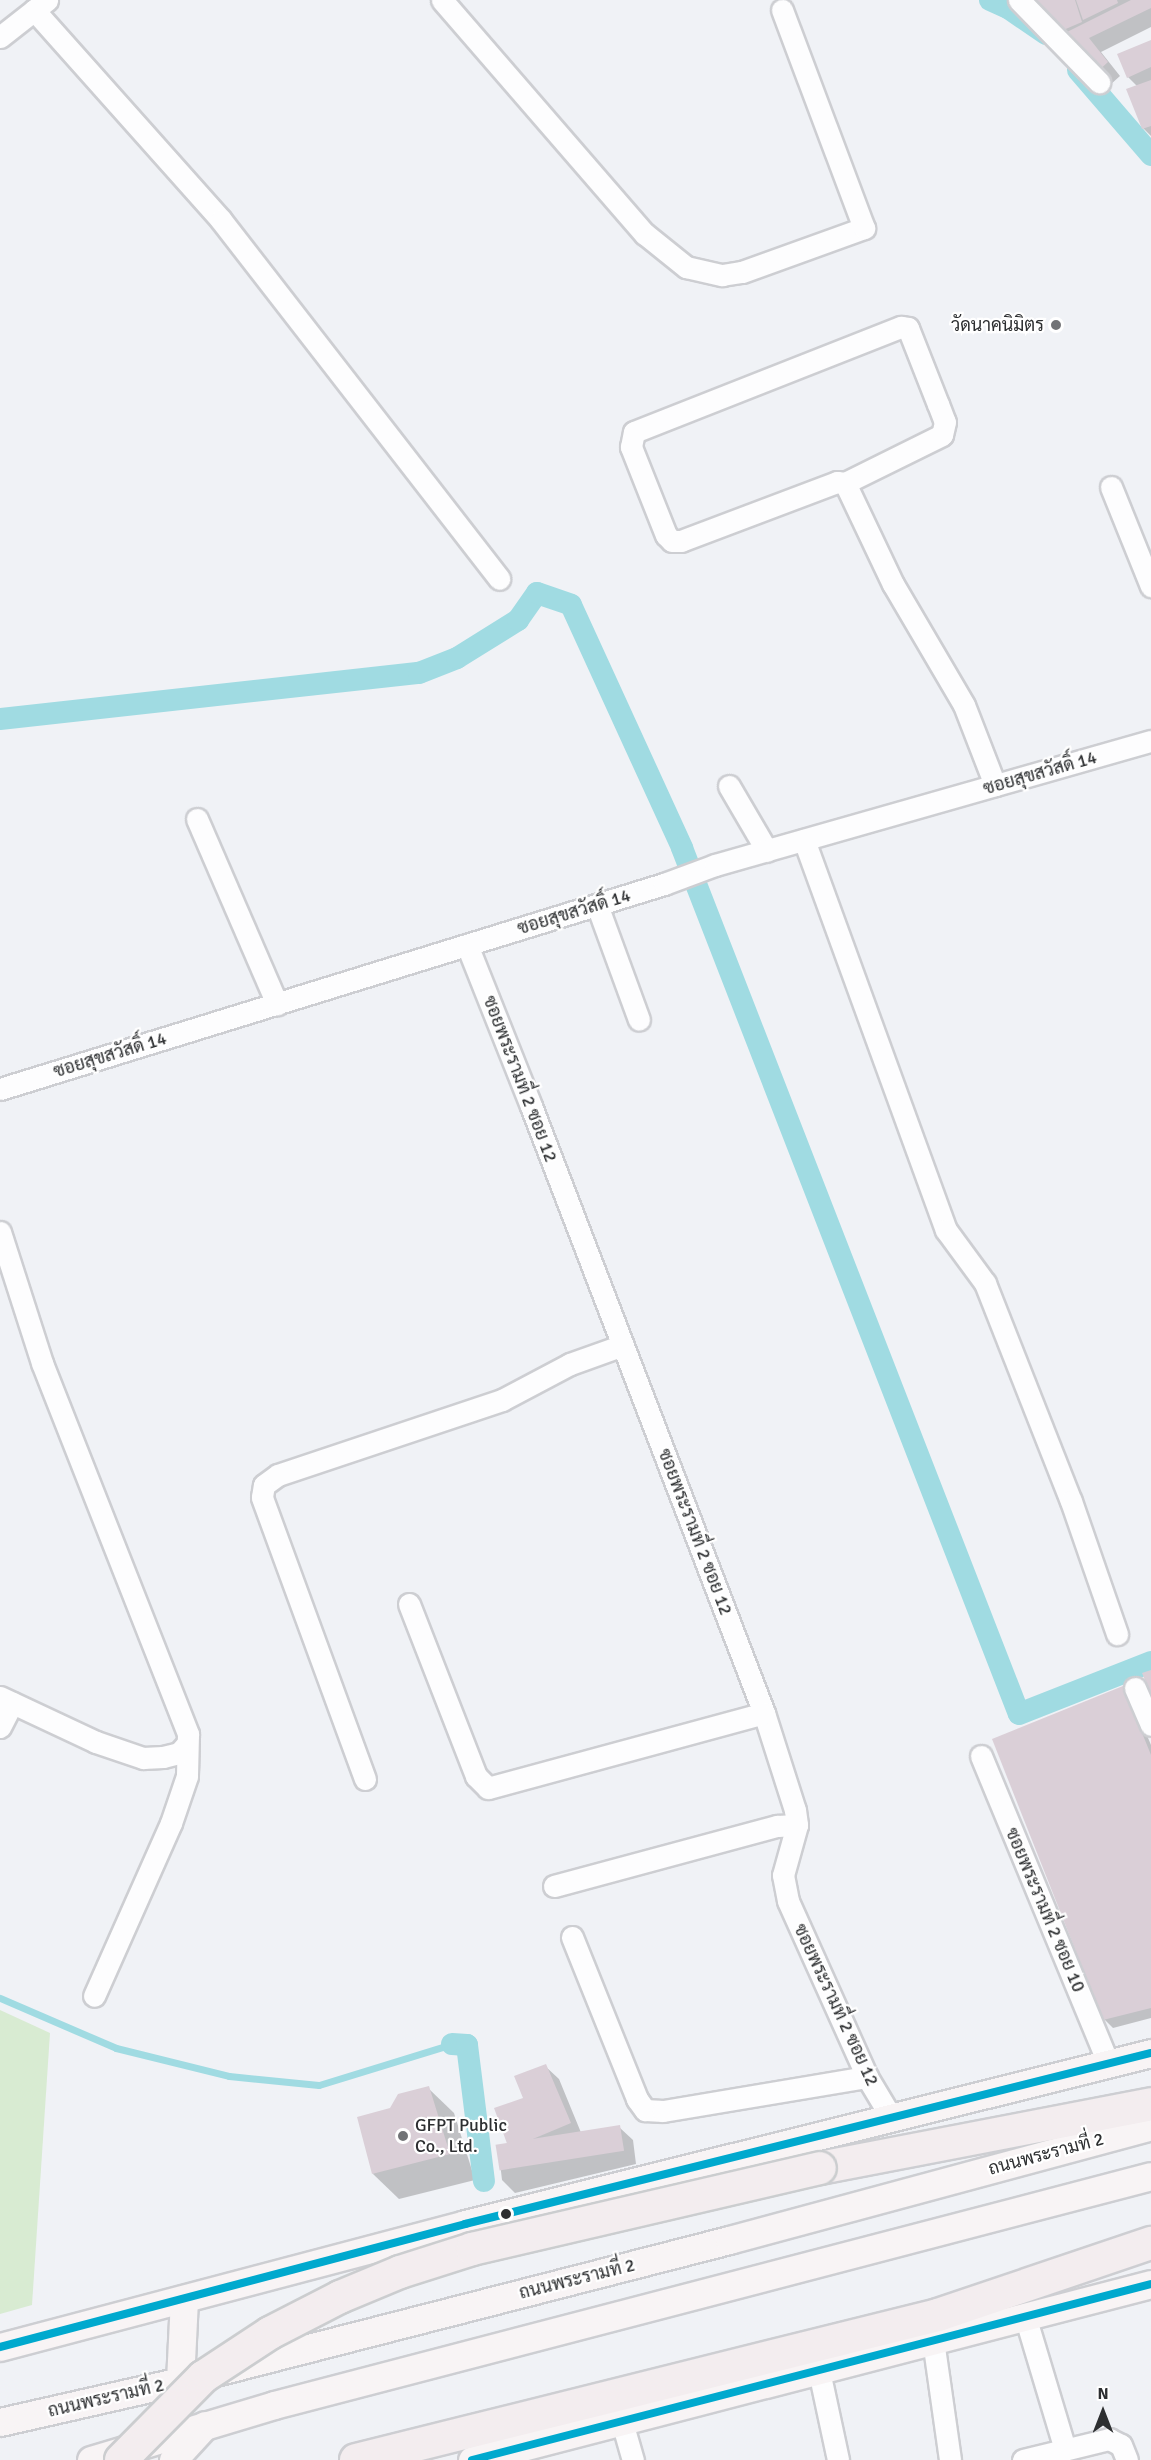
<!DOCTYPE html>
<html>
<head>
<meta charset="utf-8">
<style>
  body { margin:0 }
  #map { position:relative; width:1151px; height:2460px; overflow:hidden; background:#f0f2f6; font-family:Signika,Sarabun,sans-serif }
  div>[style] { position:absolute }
  .green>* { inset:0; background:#d8ebd2 }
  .shadow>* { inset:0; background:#0003 }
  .stream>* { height:7px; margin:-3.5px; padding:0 3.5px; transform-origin:3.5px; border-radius:3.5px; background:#a0dbe2 }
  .canal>* { height:22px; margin:-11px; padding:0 11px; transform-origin:11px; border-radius:11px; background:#a0dbe2 }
  .building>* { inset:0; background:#dacfd7; transform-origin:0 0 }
  .roads { filter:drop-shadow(2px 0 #cdced2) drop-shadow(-2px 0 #cdced2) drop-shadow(0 2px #cdced2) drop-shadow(0 -2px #cdced2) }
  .minor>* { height:21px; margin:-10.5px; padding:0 10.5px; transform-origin:10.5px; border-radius:10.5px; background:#fdfdfe }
  .major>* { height:27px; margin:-13.5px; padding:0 13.5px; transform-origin:13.5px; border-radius:13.5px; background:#f8f4f5 }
  .highway>* { height:32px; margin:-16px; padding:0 16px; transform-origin:16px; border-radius:16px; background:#f3edef }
  .bridges { filter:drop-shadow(2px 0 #cbcdcf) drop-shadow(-2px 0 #cbcdcf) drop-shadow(0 2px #cbcdcf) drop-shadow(0 -2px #cbcdcf) }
  .highway-bridge>* { height:32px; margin:-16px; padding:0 16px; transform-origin:16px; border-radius:16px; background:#f3edef }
  .bus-1>* { height:8px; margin:-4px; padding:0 4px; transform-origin:4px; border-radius:4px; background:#00a9ce }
  .dots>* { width:16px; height:16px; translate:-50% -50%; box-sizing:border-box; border:3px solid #fff; border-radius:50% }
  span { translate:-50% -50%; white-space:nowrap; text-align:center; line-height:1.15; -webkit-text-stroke:4.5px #fff; paint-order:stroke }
  .poi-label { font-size:18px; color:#2d2f31 }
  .right { translate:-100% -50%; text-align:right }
  .left { translate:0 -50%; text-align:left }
  .street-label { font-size:18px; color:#2d2f31 }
  .north { position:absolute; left:1073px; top:2382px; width:60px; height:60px; -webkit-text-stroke:4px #fff; paint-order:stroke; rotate:0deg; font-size:16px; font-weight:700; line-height:24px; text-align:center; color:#2d2f31 }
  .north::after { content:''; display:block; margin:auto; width:21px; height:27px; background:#2d2f31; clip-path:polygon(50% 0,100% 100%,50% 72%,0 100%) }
</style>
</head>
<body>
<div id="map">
  <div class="green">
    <i style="clip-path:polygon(0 2010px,50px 2033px,32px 2305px,0 2314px)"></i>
  </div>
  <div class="shadow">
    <i style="clip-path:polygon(1040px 0,1151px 0,1151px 27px,1101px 52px,1120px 76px,1110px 85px,1068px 40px)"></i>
    <i style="clip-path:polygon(1151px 41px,1151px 136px,1143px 128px,1138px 87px,1128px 77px)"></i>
    <i style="clip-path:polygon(1123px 1688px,1131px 1697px,1151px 1745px,1151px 2018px,1113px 2028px,1104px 2019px)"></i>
    <i style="clip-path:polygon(545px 2066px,559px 2079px,582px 2135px,619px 2127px,633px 2140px,636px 2164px,515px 2193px,502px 2180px,499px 2154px,513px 2151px,510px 2148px,523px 2099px)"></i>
    <i style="clip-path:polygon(428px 2088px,454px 2113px,475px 2180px,399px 2199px,373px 2174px,391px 2109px)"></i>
  </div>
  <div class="stream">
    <i style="left:0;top:1998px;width:126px;rotate:23.3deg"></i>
    <i style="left:116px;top:2048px;width:116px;rotate:13.9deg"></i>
    <i style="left:229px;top:2076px;width:90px;rotate:5.7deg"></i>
    <i style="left:319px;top:2085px;width:139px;rotate:-17.1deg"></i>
  </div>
  <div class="canal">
    <i style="left:990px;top:0;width:20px;rotate:24deg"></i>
    <i style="left:1008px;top:8px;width:46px;rotate:34.4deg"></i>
    <i style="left:1078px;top:70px;width:112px;rotate:49.3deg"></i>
    <i style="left:0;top:719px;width:422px;rotate:-6.3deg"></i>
    <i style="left:419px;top:673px;width:41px;rotate:-21.5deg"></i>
    <i style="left:457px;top:658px;width:72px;rotate:-31.9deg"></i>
    <i style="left:518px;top:620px;width:33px;rotate:-55deg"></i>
    <i style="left:537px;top:593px;width:36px;rotate:19deg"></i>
    <i style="left:571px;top:605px;width:267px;rotate:65.4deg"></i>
    <i style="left:682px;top:848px;width:929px;rotate:68.74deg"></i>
    <i style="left:1019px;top:1714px;width:142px;rotate:-21.5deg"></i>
    <i style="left:452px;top:2044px;width:15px;rotate:4deg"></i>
    <i style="left:467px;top:2045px;width:137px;rotate:82.9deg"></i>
  </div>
  <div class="building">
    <i style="clip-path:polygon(1036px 0,1075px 0,1082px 22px,1054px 34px,1026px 4px)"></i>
    <i style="clip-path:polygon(1076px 0,1117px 0,1118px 3px,1083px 20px)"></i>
    <i style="clip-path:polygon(1131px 0,1151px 0,1151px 8px,1089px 38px,1108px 62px,1096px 73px,1061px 35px)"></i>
    <i style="clip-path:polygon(1151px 40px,1151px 67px,1127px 78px,1117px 54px)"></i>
    <i style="clip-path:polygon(1151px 80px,1151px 126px,1142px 129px,1126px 89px)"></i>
    <i style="clip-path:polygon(1151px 1670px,1151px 1694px,1142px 1673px)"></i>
    <i style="clip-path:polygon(1123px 1686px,1151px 1755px,1151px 2008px,1103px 2020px,992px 1739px)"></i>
    <i style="clip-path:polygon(546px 2064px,571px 2123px,509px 2149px,494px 2108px,523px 2098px,514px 2076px)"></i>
    <i style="clip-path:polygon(429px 2086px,450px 2154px,372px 2174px,357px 2117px,390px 2108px,398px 2094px)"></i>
    <i style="left:620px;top:2125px;width:26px;height:126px;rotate:81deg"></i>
  </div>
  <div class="roads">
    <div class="minor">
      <i style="left:442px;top:0;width:310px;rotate:49.1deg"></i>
      <i style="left:645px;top:234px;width:53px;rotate:38.8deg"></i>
      <i style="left:686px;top:267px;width:37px;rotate:13deg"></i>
      <i style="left:722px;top:275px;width:20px;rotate:-9deg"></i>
      <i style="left:742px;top:272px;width:130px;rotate:-19.8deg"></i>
      <i style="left:864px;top:228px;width:233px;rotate:-110.6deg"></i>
      <i style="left:1019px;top:0;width:115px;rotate:45.7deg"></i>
      <i style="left:34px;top:10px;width:281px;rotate:48.3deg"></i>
      <i style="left:221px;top:220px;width:454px;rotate:52.2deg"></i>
      <i style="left:0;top:37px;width:60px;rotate:-38.2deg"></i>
      <i style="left:901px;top:327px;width:7px;rotate:8deg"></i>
      <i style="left:908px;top:328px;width:82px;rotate:68.5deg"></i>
      <i style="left:938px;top:404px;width:19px;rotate:69deg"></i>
      <i style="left:945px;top:422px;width:13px;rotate:103deg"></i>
      <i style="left:942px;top:435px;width:108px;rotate:153.7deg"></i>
      <i style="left:845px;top:483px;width:8px;rotate:-173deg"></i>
      <i style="left:837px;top:482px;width:167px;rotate:159.3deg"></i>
      <i style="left:681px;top:541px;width:9px;rotate:180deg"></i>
      <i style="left:672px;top:541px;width:8px;rotate:-135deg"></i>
      <i style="left:666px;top:535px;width:95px;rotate:-111.7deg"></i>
      <i style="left:631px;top:447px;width:15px;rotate:-79deg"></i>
      <i style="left:634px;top:432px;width:287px;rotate:-21.5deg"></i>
      <i style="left:845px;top:483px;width:112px;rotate:64.6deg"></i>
      <i style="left:893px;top:584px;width:140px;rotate:59.6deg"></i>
      <i style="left:964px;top:705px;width:86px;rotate:68.8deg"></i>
      <i style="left:1111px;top:487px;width:107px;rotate:68deg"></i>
      <i style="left:729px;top:786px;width:75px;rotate:59.7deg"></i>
      <i style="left:197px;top:819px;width:202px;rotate:66.6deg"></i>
      <i style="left:804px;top:840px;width:415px;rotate:70deg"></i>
      <i style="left:946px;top:1230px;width:66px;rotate:53.7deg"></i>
      <i style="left:985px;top:1283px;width:234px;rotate:68.5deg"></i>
      <i style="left:1071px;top:1501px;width:141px;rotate:70.9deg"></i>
      <i style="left:597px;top:905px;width:122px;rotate:69.9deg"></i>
      <i style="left:467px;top:945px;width:173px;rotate:68.3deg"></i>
      <i style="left:531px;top:1106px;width:650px;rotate:69deg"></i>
      <i style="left:764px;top:1713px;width:102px;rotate:72.3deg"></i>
      <i style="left:795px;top:1810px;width:15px;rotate:82deg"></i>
      <i style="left:797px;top:1825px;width:52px;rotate:105.6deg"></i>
      <i style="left:783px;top:1875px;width:26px;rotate:79deg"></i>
      <i style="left:788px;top:1901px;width:193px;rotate:65.8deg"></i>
      <i style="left:867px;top:2077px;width:47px;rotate:59deg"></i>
      <i style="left:0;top:1089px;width:695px;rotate:-17.16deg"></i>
      <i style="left:664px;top:884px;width:54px;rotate:-20.4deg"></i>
      <i style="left:715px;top:865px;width:453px;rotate:-15.9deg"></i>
      <i style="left:0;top:1232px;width:138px;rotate:72.2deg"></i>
      <i style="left:42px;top:1363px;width:399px;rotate:68.5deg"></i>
      <i style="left:188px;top:1734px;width:42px;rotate:91.4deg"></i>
      <i style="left:187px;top:1776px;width:50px;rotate:108.8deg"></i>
      <i style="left:171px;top:1823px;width:189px;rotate:114deg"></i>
      <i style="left:409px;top:1604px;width:185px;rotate:68.7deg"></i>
      <i style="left:476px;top:1776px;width:17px;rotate:45deg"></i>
      <i style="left:488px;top:1788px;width:286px;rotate:-15.2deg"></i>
      <i style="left:1135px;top:1688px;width:40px;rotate:66.6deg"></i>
      <i style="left:0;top:1697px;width:106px;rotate:25.1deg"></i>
      <i style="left:96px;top:1742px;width:50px;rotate:18.8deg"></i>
      <i style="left:143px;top:1758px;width:20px;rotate:-3deg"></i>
      <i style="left:163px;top:1757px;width:16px;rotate:-14deg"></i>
      <i style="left:179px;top:1753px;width:12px;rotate:-48deg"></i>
      <i style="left:0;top:1727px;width:27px;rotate:-63deg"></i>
      <i style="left:981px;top:1756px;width:332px;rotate:67.5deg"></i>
      <i style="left:365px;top:1779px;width:300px;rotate:-110.1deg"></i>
      <i style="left:262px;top:1497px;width:12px;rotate:-81deg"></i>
      <i style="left:264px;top:1485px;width:17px;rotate:-36deg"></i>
      <i style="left:278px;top:1475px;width:236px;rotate:-18.5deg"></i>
      <i style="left:502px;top:1400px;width:77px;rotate:-27.9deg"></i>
      <i style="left:570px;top:1364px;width:56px;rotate:-19.7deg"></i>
      <i style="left:554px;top:1886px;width:231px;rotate:-15.1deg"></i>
      <i style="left:777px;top:1826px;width:20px;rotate:-3deg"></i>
      <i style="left:572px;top:1937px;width:175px;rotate:68.1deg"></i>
      <i style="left:637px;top:2099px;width:14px;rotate:54deg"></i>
      <i style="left:645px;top:2110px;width:18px;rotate:3deg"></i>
      <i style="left:663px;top:2111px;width:207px;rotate:-9.5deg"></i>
      <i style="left:1025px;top:2316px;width:139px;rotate:73.3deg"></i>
      <i style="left:933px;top:2340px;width:121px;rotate:81.9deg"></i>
      <i style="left:819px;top:2371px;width:91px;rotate:77.9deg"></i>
      <i style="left:622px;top:2422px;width:40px;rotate:74deg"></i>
      <i style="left:1023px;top:2460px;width:89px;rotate:-13.7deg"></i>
      <i style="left:1109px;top:2439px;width:13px;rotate:27deg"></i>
      <i style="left:1121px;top:2445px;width:16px;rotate:68deg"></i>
    </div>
    <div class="major">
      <i style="left:0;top:2347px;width:481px;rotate:-14.8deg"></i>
      <i style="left:465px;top:2224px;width:707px;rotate:-14deg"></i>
      <i style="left:180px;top:2381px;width:81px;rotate:-87.2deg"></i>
      <i style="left:0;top:2422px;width:185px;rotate:-12.8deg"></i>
      <i style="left:180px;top:2381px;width:567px;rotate:-14.4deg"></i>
      <i style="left:729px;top:2240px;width:437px;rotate:-15.1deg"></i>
      <i style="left:91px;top:2460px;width:191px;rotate:-16.7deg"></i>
      <i style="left:274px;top:2405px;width:906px;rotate:-14.63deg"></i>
      <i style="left:173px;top:2460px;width:47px;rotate:-47.6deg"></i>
      <i style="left:472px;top:2460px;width:701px;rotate:-14.53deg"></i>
    </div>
    <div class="highway">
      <i style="left:820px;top:2168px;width:337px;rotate:-10.9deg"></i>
      <i style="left:356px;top:2460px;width:600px;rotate:-13.99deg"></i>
      <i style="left:938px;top:2315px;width:225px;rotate:-18.7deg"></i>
    </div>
  </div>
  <div class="bridges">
    <div class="highway-bridge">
      <i style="left:121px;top:2460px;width:117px;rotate:-45.3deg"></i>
      <i style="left:203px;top:2377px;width:80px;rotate:-33.3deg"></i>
      <i style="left:270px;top:2333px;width:79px;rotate:-27.2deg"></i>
      <i style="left:340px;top:2297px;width:65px;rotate:-22.6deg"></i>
      <i style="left:400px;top:2272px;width:76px;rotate:-17.7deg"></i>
      <i style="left:472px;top:2249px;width:357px;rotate:-13.1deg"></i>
    </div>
  </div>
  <div class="bus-1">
    <i style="left:0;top:2347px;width:481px;rotate:-14.8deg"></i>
    <i style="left:465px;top:2224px;width:707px;rotate:-14deg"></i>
    <i style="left:472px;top:2460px;width:701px;rotate:-14.53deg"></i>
  </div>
  <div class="dots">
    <i style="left:1056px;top:325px;background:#717376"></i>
    <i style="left:403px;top:2136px;background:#717376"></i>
    <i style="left:506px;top:2214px;background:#2d2f31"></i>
  </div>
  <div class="poi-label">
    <span class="right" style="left:1044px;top:325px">วัดนาคนิมิตร</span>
    <span class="left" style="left:415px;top:2136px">GFPT Public<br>Co., Ltd.</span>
  </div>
  <div class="street-label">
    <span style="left:1040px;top:773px;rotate:-16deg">ซอยสุขสวัสดิ์ 14</span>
    <span style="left:574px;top:912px;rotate:-17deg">ซอยสุขสวัสดิ์ 14</span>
    <span style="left:110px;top:1055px;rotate:-17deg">ซอยสุขสวัสดิ์ 14</span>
    <span style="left:520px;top:1079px;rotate:69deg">ซอยพระรามที่ 2 ซอย 12</span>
    <span style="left:695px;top:1532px;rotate:69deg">ซอยพระรามที่ 2 ซอย 12</span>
    <span style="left:1045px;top:1910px;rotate:67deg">ซอยพระรามที่ 2 ซอย 10</span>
    <span style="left:836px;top:2005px;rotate:65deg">ซอยพระรามที่ 2 ซอย 12</span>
    <span style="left:1046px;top:2154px;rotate:-15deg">ถนนพระรามที่ 2</span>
    <span style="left:577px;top:2279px;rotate:-14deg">ถนนพระรามที่ 2</span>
    <span style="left:106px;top:2398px;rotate:-13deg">ถนนพระรามที่ 2</span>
  </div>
  <div class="north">N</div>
</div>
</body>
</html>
